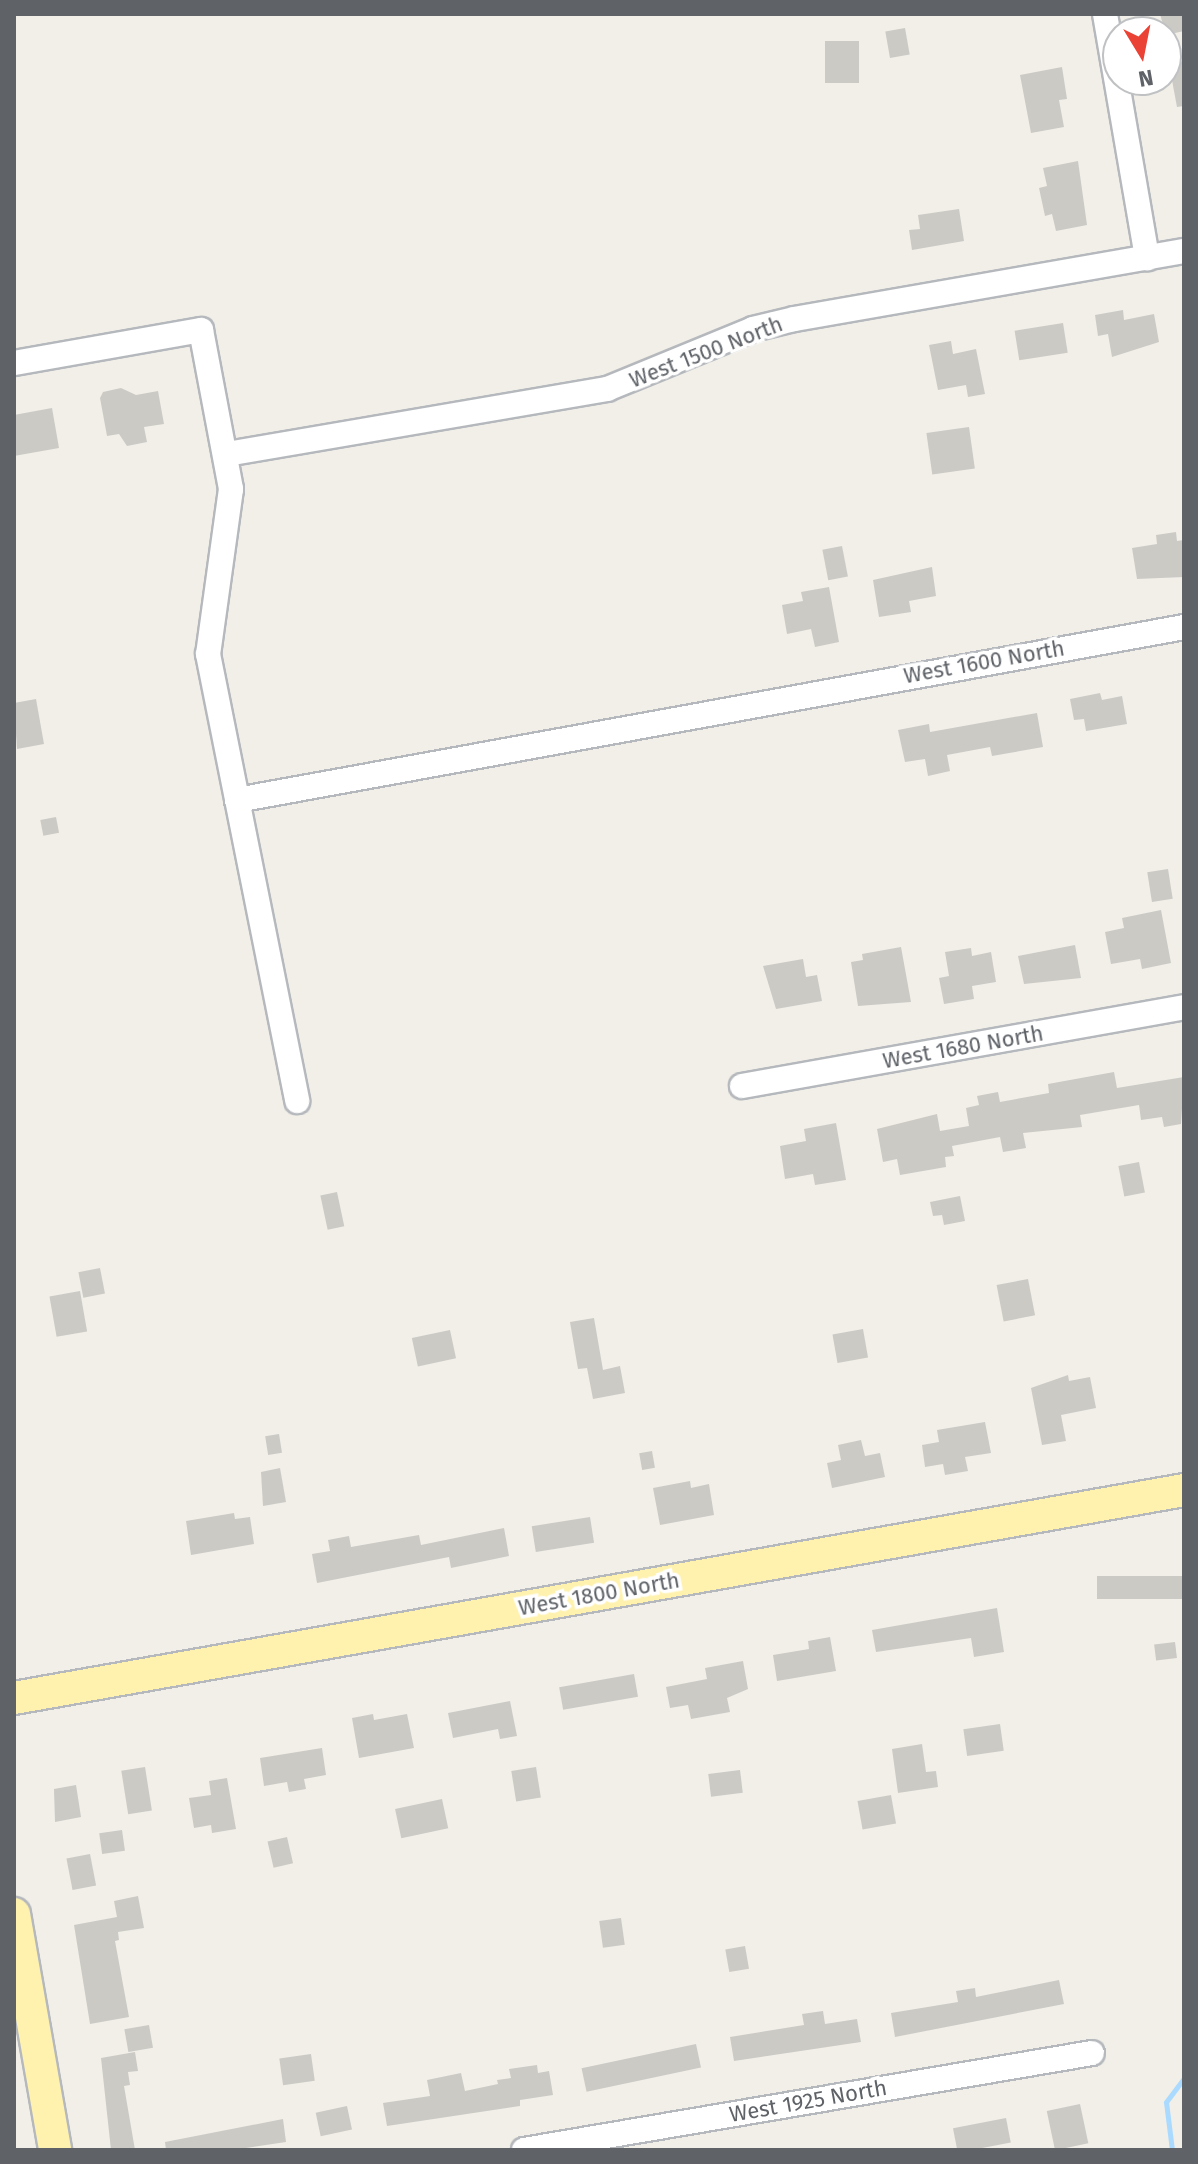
<!DOCTYPE html>
<html>
<head>
<meta charset="utf-8">
<style>
  body { margin:0 }
  #map { position:relative; width:1198px; height:2164px; overflow:hidden; background:#f1efe8; font-family:"Fira Sans",sans-serif }
  div>[style] { position:absolute }
  .stream>* { height:5px; margin:-2.5px; padding:0 2.5px; transform-origin:2.5px; border-radius:2.5px; background:#aadaff }
  .building>* { inset:0; background:#cccac5; transform-origin:0 0 }
  .roads { filter:drop-shadow(2px 0 #b5b8bc) drop-shadow(-2px 0 #b5b8bc) drop-shadow(0 2px #b5b8bc) drop-shadow(0 -2px #b5b8bc) }
  .minor>* { height:24px; margin:-12px; padding:0 12px; transform-origin:12px; border-radius:12px; background:#fff }
  .major>* { height:32px; margin:-16px; padding:0 16px; transform-origin:16px; border-radius:16px; background:#fff2af }
  span { translate:-50% -50%; white-space:nowrap; text-align:center; line-height:1.15; -webkit-text-stroke:7px #fff; paint-order:stroke }
  .street-label { font-size:22px; color:#5f6368 }
  .frame { position:absolute; inset:0; border:16px solid #5f6368; pointer-events:none }
  .north { position:absolute; left:1102px; top:16px; width:80px; height:80px; box-sizing:border-box; background:#fff; border:2px solid #bfc1c3; border-radius:50%; rotate:170deg; font-size:22px; font-weight:700; line-height:32px; text-align:center; color:#5f6368 }
  .north::after { content:''; display:block; margin:auto; width:28px; height:36px; background:#ea4335; clip-path:polygon(50% 0,100% 100%,50% 72%,0 100%) }
</style>
</head>
<body>
<div id="map">
  <div class="stream">
    <i style="left:1172px;top:2150px;width:48px;rotate:-97.1deg"></i>
    <i style="left:1166px;top:2102px;width:30px;rotate:-53deg"></i>
  </div>
  <div class="building">
    <i style="clip-path:polygon(1160px 14px,1184px 14px,1184px 31px,1166px 35px)"></i>
    <i style="left:905px;top:28px;width:27px;height:20px;rotate:80deg"></i>
    <i style="left:859px;top:41px;width:42px;height:34px;rotate:90deg"></i>
    <i style="clip-path:polygon(1184px 61px,1184px 106px,1177px 107px,1169px 64px)"></i>
    <i style="clip-path:polygon(1062px 67px,1067px 99px,1059px 100px,1064px 127px,1031px 133px,1020px 75px)"></i>
    <i style="clip-path:polygon(1078px 161px,1087px 225px,1056px 231px,1052px 214px,1045px 216px,1039px 188px,1047px 186px,1043px 168px)"></i>
    <i style="clip-path:polygon(959px 209px,964px 241px,912px 250px,909px 230px,920px 229px,918px 215px)"></i>
    <i style="clip-path:polygon(1123px 310px,1124px 320px,1154px 314px,1159px 342px,1112px 357px,1108px 334px,1098px 336px,1095px 315px)"></i>
    <i style="left:1063px;top:323px;width:30px;height:49px;rotate:81deg"></i>
    <i style="clip-path:polygon(951px 341px,953px 354px,976px 349px,985px 394px,968px 397px,966px 385px,938px 390px,929px 345px)"></i>
    <i style="clip-path:polygon(121px 388px,136px 395px,158px 391px,164px 424px,144px 427px,147px 442px,127px 446px,119px 434px,107px 436px,100px 398px,103px 392px)"></i>
    <i style="clip-path:polygon(52px 408px,59px 448px,14px 456px,14px 415px)"></i>
    <i style="left:969px;top:427px;width:42px;height:43px;rotate:82deg"></i>
    <i style="clip-path:polygon(1176px 532px,1177px 541px,1184px 540px,1184px 577px,1137px 579px,1132px 548px,1157px 544px,1156px 535px)"></i>
    <i style="left:842px;top:546px;width:31px;height:20px;rotate:79deg"></i>
    <i style="clip-path:polygon(932px 567px,936px 596px,909px 601px,911px 612px,879px 617px,873px 580px)"></i>
    <i style="clip-path:polygon(829px 587px,839px 642px,815px 647px,811px 629px,787px 634px,782px 605px,803px 601px,801px 592px)"></i>
    <i style="clip-path:polygon(1100px 693px,1102px 700px,1122px 696px,1127px 724px,1086px 731px,1084px 719px,1074px 720px,1070px 699px)"></i>
    <i style="clip-path:polygon(36px 699px,44px 744px,17px 749px,14px 703px)"></i>
    <i style="clip-path:polygon(1037px 713px,1043px 747px,992px 756px,990px 747px,947px 755px,950px 771px,928px 776px,925px 759px,905px 762px,898px 730px,929px 724px,930px 732px)"></i>
    <i style="left:56px;top:817px;width:16px;height:16px;rotate:79deg"></i>
    <i style="left:1168px;top:869px;width:30px;height:21px;rotate:81deg"></i>
    <i style="clip-path:polygon(1161px 910px,1171px 963px,1142px 969px,1140px 959px,1111px 964px,1105px 932px,1124px 928px,1122px 918px)"></i>
    <i style="clip-path:polygon(1075px 945px,1081px 978px,1024px 984px,1018px 956px)"></i>
    <i style="clip-path:polygon(901px 947px,911px 1002px,858px 1006px,851px 962px,863px 960px,862px 954px)"></i>
    <i style="clip-path:polygon(971px 948px,972px 956px,991px 952px,996px 982px,972px 986px,974px 999px,944px 1004px,939px 978px,949px 976px,945px 952px)"></i>
    <i style="clip-path:polygon(803px 959px,806px 977px,817px 975px,822px 1001px,776px 1009px,763px 966px)"></i>
    <i style="clip-path:polygon(1114px 1072px,1117px 1088px,1184px 1077px,1181px 1124px,1164px 1127px,1162px 1117px,1141px 1120px,1139px 1105px,1080px 1115px,1082px 1127px,1023px 1133px,1026px 1148px,1003px 1152px,1000px 1137px,952px 1146px,954px 1156px,945px 1157px,946px 1167px,900px 1175px,897px 1159px,883px 1162px,877px 1129px,937px 1114px,940px 1131px,969px 1126px,966px 1108px,979px 1105px,977px 1096px,998px 1092px,1000px 1102px,1049px 1093px,1048px 1084px)"></i>
    <i style="clip-path:polygon(836px 1123px,846px 1180px,815px 1185px,813px 1174px,785px 1179px,780px 1146px,806px 1141px,804px 1129px)"></i>
    <i style="left:1139px;top:1162px;width:31px;height:21px;rotate:79deg"></i>
    <i style="left:337px;top:1192px;width:35px;height:17px;rotate:78deg"></i>
    <i style="clip-path:polygon(960px 1196px,965px 1221px,944px 1225px,942px 1215px,933px 1216px,930px 1202px)"></i>
    <i style="left:100px;top:1268px;width:26px;height:22px;rotate:79deg"></i>
    <i style="left:1028px;top:1279px;width:37px;height:32px;rotate:79deg"></i>
    <i style="left:80px;top:1291px;width:41px;height:31px;rotate:80deg"></i>
    <i style="clip-path:polygon(594px 1318px,603px 1370px,620px 1366px,625px 1393px,593px 1399px,587px 1368px,578px 1369px,570px 1322px)"></i>
    <i style="left:863px;top:1329px;width:29px;height:31px;rotate:80deg"></i>
    <i style="left:450px;top:1330px;width:29px;height:39px;rotate:78deg"></i>
    <i style="clip-path:polygon(1068px 1375px,1069px 1381px,1090px 1377px,1096px 1408px,1061px 1415px,1066px 1441px,1042px 1445px,1031px 1388px)"></i>
    <i style="clip-path:polygon(985px 1422px,991px 1453px,965px 1457px,968px 1471px,945px 1475px,943px 1464px,925px 1467px,922px 1445px,939px 1442px,937px 1430px)"></i>
    <i style="left:279px;top:1434px;width:19px;height:14px;rotate:81deg"></i>
    <i style="clip-path:polygon(861px 1440px,865px 1456px,880px 1453px,885px 1477px,832px 1488px,827px 1463px,841px 1460px,838px 1445px)"></i>
    <i style="left:652px;top:1451px;width:17px;height:13px;rotate:80deg"></i>
    <i style="clip-path:polygon(280px 1468px,286px 1502px,263px 1506px,261px 1472px)"></i>
    <i style="clip-path:polygon(690px 1481px,691px 1488px,709px 1484px,714px 1515px,660px 1525px,653px 1488px)"></i>
    <i style="clip-path:polygon(234px 1513px,235px 1519px,250px 1517px,254px 1544px,191px 1555px,186px 1521px)"></i>
    <i style="left:590px;top:1517px;width:26px;height:59px;rotate:81deg"></i>
    <i style="clip-path:polygon(504px 1528px,509px 1556px,451px 1568px,449px 1557px,317px 1583px,312px 1554px,330px 1551px,328px 1540px,349px 1536px,351px 1547px,419px 1535px,421px 1545px)"></i>
    <i style="left:1184px;top:1576px;width:23px;height:87px;rotate:90deg"></i>
    <i style="clip-path:polygon(997px 1608px,1004px 1652px,974px 1657px,971px 1638px,876px 1652px,872px 1630px)"></i>
    <i style="clip-path:polygon(830px 1637px,836px 1671px,777px 1681px,773px 1655px,809px 1649px,808px 1641px)"></i>
    <i style="left:1175px;top:1642px;width:16px;height:21px;rotate:83deg"></i>
    <i style="clip-path:polygon(743px 1661px,748px 1689px,727px 1698px,730px 1712px,691px 1719px,688px 1705px,670px 1708px,666px 1687px,707px 1679px,705px 1668px)"></i>
    <i style="left:634px;top:1674px;width:23px;height:76px;rotate:80deg"></i>
    <i style="clip-path:polygon(510px 1701px,517px 1736px,500px 1739px,498px 1729px,453px 1738px,448px 1713px)"></i>
    <i style="clip-path:polygon(373px 1714px,374px 1720px,407px 1714px,414px 1748px,359px 1758px,352px 1718px)"></i>
    <i style="left:1000px;top:1724px;width:27px;height:37px;rotate:82deg"></i>
    <i style="clip-path:polygon(922px 1744px,926px 1772px,936px 1771px,938px 1787px,898px 1793px,892px 1749px)"></i>
    <i style="clip-path:polygon(322px 1748px,326px 1775px,304px 1779px,306px 1789px,289px 1792px,287px 1782px,264px 1786px,260px 1758px)"></i>
    <i style="left:145px;top:1767px;width:44px;height:24px;rotate:81deg"></i>
    <i style="left:536px;top:1767px;width:31px;height:25px;rotate:81deg"></i>
    <i style="left:740px;top:1770px;width:23px;height:32px;rotate:83deg"></i>
    <i style="clip-path:polygon(227px 1778px,236px 1829px,212px 1833px,211px 1825px,194px 1828px,189px 1798px,211px 1795px,209px 1781px)"></i>
    <i style="clip-path:polygon(76px 1785px,81px 1817px,55px 1822px,54px 1789px)"></i>
    <i style="left:891px;top:1795px;width:29px;height:34px;rotate:80deg"></i>
    <i style="left:442px;top:1799px;width:30px;height:48px;rotate:78deg"></i>
    <i style="left:122px;top:1830px;width:21px;height:23px;rotate:82deg"></i>
    <i style="left:287px;top:1837px;width:27px;height:20px;rotate:77deg"></i>
    <i style="left:90px;top:1854px;width:32px;height:24px;rotate:79deg"></i>
    <i style="clip-path:polygon(138px 1896px,144px 1928px,118px 1932px,119px 1940px,115px 1941px,129px 2017px,90px 2024px,74px 1925px,117px 1917px,114px 1901px)"></i>
    <i style="left:621px;top:1918px;width:27px;height:22px;rotate:82deg"></i>
    <i style="left:745px;top:1946px;width:23px;height:20px;rotate:80deg"></i>
    <i style="clip-path:polygon(1059px 1980px,1064px 2004px,895px 2037px,891px 2013px,958px 2002px,956px 1991px,975px 1988px,976px 1997px)"></i>
    <i style="clip-path:polygon(823px 2011px,825px 2024px,857px 2019px,861px 2042px,734px 2061px,730px 2037px,804px 2025px,802px 2014px)"></i>
    <i style="left:149px;top:2025px;width:23px;height:25px;rotate:80deg"></i>
    <i style="left:696px;top:2044px;width:24px;height:117px;rotate:78deg"></i>
    <i style="clip-path:polygon(135px 2052px,138px 2071px,128px 2072px,130px 2085px,124px 2086px,135px 2150px,111px 2150px,101px 2058px)"></i>
    <i style="left:311px;top:2054px;width:27px;height:32px;rotate:82deg"></i>
    <i style="clip-path:polygon(537px 2065px,538px 2073px,549px 2071px,553px 2095px,520px 2100px,520px 2106px,387px 2126px,383px 2103px,430px 2096px,427px 2080px,461px 2073px,465px 2091px,498px 2084px,497px 2080px,511px 2078px,509px 2069px)"></i>
    <i style="left:1080px;top:2104px;width:40px;height:34px;rotate:78deg"></i>
    <i style="left:347px;top:2106px;width:24px;height:32px;rotate:78deg"></i>
    <i style="left:1006px;top:2118px;width:25px;height:54px;rotate:79deg"></i>
    <i style="clip-path:polygon(283px 2119px,286px 2142px,233px 2150px,166px 2150px,165px 2142px)"></i>
  </div>
  <div class="roads">
    <div class="minor">
      <i style="left:1105px;top:14px;width:248px;rotate:80.2deg"></i>
      <i style="left:14px;top:363px;width:190px;rotate:-10deg"></i>
      <i style="left:201px;top:330px;width:162px;rotate:79.3deg"></i>
      <i style="left:231px;top:489px;width:167px;rotate:97.9deg"></i>
      <i style="left:208px;top:654px;width:456px;rotate:78.7deg"></i>
      <i style="left:227px;top:454px;width:386px;rotate:-9.7deg"></i>
      <i style="left:607px;top:389px;width:158px;rotate:-22.3deg"></i>
      <i style="left:753px;top:329px;width:42px;rotate:-13.7deg"></i>
      <i style="left:794px;top:319px;width:396px;rotate:-9.9deg"></i>
      <i style="left:237px;top:800px;width:963px;rotate:-10.35deg"></i>
      <i style="left:742px;top:1086px;width:449px;rotate:-10.1deg"></i>
      <i style="left:524px;top:2150px;width:576px;rotate:-9.69deg"></i>
    </div>
    <div class="major">
      <i style="left:14px;top:1698px;width:1188px;rotate:-10.08deg"></i>
      <i style="left:14px;top:1914px;width:240px;rotate:80.1deg"></i>
    </div>
  </div>
  <div class="street-label">
    <span style="left:706px;top:352px;rotate:-21deg">West 1500 North</span>
    <span style="left:984px;top:662px;rotate:-10deg">West 1600 North</span>
    <span style="left:963px;top:1047px;rotate:-10deg">West 1680 North</span>
    <span style="left:599px;top:1594px;rotate:-10deg">West 1800 North</span>
    <span style="left:808px;top:2101px;rotate:-10deg">West 1925 North</span>
  </div>
  <div class="frame"></div>
  <div class="north">N</div>
</div>
</body>
</html>
